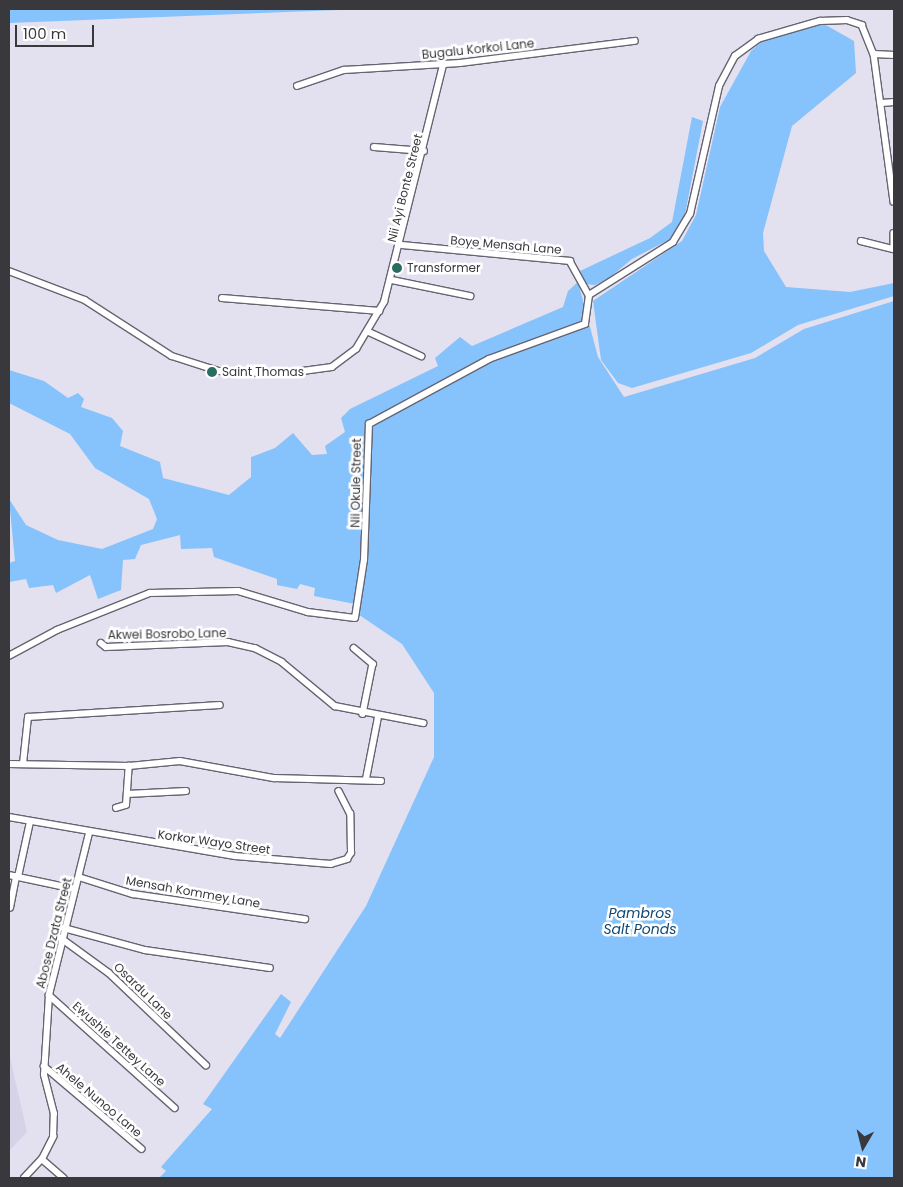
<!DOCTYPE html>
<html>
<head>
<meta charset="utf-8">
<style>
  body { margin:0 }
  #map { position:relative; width:903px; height:1187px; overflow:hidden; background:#e3e0ef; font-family:Poppins,sans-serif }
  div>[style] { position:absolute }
  .built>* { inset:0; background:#d6d2e8 }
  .water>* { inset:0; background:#86c2fb }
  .roads { filter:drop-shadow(1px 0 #666471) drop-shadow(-1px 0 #666471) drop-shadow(0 1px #666471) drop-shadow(0 -1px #666471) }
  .minor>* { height:5.5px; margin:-2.75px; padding:0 2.75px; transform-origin:2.75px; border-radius:2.75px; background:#fff }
  .dots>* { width:14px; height:14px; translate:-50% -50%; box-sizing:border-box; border:2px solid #fff; border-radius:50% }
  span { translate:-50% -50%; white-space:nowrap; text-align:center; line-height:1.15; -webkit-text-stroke:5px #fff; paint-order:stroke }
  .street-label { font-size:12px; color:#39383d }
  .poi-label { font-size:12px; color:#39383d }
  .left { translate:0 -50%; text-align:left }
  .water-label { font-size:14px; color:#0f4875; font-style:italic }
  .frame { position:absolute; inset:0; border:10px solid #39383d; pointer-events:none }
  .north { position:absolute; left:838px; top:1122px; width:50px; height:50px; -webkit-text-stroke:4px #fff; paint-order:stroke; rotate:188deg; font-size:14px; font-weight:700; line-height:20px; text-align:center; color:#39383d }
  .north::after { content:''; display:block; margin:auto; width:18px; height:22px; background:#39383d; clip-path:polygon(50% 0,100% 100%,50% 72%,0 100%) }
  .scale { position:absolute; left:15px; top:25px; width:79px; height:22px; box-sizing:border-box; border:2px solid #39383d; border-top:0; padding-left:6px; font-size:15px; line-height:18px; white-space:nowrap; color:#39383d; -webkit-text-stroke:4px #fff; paint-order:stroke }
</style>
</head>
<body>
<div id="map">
  <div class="built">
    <i style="clip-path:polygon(9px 1053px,27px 1132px,9px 1151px,9px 1052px)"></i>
  </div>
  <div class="water">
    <i style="clip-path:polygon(9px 9px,365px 9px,9px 23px)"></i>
    <i style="clip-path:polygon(824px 24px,854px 41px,856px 73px,792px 126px,763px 233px,764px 251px,786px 287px,850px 292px,894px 283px,894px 296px,798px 325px,751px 353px,632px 388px,618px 383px,601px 360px,593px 301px,682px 241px,696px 215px,720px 107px,751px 51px,766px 38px)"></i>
    <i style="clip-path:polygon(692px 117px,703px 121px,683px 225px,676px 236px,632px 259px,609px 278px,595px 285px,585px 284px,580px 271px,650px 238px,672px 222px)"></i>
    <i style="clip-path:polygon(578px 282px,598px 357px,624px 397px,755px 358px,804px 329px,894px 301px,894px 1178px,159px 1178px,166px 1171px,161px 1167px,212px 1109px,203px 1104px,281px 994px,291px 1002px,275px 1034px,280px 1038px,366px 906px,434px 757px,434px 693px,402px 644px,355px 612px,355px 604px,314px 596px,315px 588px,300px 584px,297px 589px,277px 585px,277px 579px,214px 557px,212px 548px,181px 549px,180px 535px,141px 545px,135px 559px,123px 560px,121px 590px,98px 599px,90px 575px,56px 593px,53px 585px,29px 588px,26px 579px,9px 582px,9px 563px,15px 561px,9px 499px,26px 525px,58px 540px,102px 549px,153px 529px,157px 519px,149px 499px,95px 468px,70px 434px,9px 403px,9px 370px,44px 381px,68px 398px,78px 393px,84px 399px,81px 407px,112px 418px,123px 431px,120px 446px,160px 462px,163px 478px,229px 495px,251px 477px,251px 457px,275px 448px,293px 433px,312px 455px,327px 454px,325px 446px,345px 432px,341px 418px,350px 409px,438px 366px,435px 358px,460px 337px,472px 346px,563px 307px,568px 291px)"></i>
  </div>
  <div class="roads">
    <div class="minor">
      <i style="left:874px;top:54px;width:20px;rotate:3deg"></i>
      <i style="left:297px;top:86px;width:50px;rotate:-18.8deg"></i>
      <i style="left:344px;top:70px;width:116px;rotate:-3.5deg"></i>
      <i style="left:460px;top:63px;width:176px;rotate:-7.2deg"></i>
      <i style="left:882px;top:103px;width:12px;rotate:-5deg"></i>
      <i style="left:374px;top:147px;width:50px;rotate:4.6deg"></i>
      <i style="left:894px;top:233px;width:12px;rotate:90deg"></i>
      <i style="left:861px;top:241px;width:34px;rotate:14deg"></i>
      <i style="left:402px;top:245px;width:169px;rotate:5.4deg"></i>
      <i style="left:570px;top:261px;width:39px;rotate:61deg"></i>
      <i style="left:9px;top:271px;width:81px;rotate:20.9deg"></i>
      <i style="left:85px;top:300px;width:103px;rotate:32.8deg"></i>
      <i style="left:172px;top:356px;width:49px;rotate:17.7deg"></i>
      <i style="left:219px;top:371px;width:62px;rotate:2.8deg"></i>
      <i style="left:281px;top:374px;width:51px;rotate:-7.8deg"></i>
      <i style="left:332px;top:367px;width:30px;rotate:-37deg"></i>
      <i style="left:356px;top:349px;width:55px;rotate:-59.2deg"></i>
      <i style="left:384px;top:302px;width:244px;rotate:-76deg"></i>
      <i style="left:392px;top:280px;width:80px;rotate:11.6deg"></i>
      <i style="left:222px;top:298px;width:158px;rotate:4.7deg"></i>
      <i style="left:367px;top:331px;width:60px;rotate:24.8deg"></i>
      <i style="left:101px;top:643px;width:6px;rotate:39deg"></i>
      <i style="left:106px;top:647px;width:122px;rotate:-2.3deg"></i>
      <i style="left:228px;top:642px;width:28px;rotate:13deg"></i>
      <i style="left:255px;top:648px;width:30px;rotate:27deg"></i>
      <i style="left:282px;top:662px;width:69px;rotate:39.7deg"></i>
      <i style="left:335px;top:706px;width:90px;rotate:10.9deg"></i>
      <i style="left:354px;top:648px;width:25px;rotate:40deg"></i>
      <i style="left:373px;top:664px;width:51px;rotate:101.3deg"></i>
      <i style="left:9px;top:656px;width:55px;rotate:-28.4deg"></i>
      <i style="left:57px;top:630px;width:100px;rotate:-21.7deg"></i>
      <i style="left:150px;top:593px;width:88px;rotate:-1.3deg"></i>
      <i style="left:238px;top:591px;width:73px;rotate:16.7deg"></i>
      <i style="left:308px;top:612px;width:47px;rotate:7.3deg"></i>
      <i style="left:355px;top:618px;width:59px;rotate:-81.2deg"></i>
      <i style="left:364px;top:560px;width:136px;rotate:-87.9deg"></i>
      <i style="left:369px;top:424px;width:136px;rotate:-28.4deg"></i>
      <i style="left:489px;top:359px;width:102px;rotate:-20deg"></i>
      <i style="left:585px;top:324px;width:29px;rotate:-82deg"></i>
      <i style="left:589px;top:295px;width:99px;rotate:-32.2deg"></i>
      <i style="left:673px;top:242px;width:33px;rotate:-59deg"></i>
      <i style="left:690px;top:214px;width:131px;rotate:-77.2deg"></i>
      <i style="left:719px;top:86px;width:34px;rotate:-62deg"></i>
      <i style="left:735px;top:56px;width:29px;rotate:-36deg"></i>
      <i style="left:758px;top:39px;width:65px;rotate:-16.2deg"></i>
      <i style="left:820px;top:21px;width:27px;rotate:-2deg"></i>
      <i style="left:847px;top:20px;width:16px;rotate:18deg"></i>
      <i style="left:862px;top:25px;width:31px;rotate:68deg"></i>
      <i style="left:874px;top:54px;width:149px;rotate:82.3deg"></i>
      <i style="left:9px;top:764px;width:120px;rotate:1deg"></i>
      <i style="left:129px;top:766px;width:51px;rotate:-5.6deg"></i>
      <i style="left:180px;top:761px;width:96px;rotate:10.3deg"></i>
      <i style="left:274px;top:778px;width:107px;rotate:1.6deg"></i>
      <i style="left:23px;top:764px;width:47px;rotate:-83.9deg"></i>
      <i style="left:28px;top:717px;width:192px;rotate:-3.6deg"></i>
      <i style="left:366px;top:779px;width:63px;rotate:-79deg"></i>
      <i style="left:127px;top:794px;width:59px;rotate:-2.9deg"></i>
      <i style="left:116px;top:808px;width:10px;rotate:-17deg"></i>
      <i style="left:126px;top:805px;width:39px;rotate:-86deg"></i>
      <i style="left:9px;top:817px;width:229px;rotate:9.8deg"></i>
      <i style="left:235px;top:856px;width:96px;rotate:4.8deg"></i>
      <i style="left:331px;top:864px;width:17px;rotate:-17deg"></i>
      <i style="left:347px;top:859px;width:7px;rotate:-56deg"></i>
      <i style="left:351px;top:853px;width:39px;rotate:-91deg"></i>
      <i style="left:350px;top:814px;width:25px;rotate:-117deg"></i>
      <i style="left:9px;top:875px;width:67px;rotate:12deg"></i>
      <i style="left:18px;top:877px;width:56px;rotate:-77.7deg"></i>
      <i style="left:79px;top:877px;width:57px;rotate:17.5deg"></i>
      <i style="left:133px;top:894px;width:174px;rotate:8.3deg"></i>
      <i style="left:10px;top:908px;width:32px;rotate:-79deg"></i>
      <i style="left:64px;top:928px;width:84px;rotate:15.2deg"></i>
      <i style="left:145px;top:950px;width:126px;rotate:8.2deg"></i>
      <i style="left:61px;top:938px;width:59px;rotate:36.1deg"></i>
      <i style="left:109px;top:973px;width:134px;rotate:43.5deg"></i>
      <i style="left:49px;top:995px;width:169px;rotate:41.9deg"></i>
      <i style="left:44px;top:1066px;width:128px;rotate:40.3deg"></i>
      <i style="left:42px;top:1159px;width:29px;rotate:41deg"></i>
      <i style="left:24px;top:1178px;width:26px;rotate:-47deg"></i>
      <i style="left:42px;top:1159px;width:25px;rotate:-63deg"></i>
      <i style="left:53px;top:1137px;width:23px;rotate:-88deg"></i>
      <i style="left:54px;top:1114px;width:40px;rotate:-104.4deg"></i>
      <i style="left:44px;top:1075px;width:80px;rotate:-86.4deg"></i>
      <i style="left:49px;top:995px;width:167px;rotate:-76.1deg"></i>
    </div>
  </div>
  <div class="dots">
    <i style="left:397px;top:268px;background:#296d60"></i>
    <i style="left:212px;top:372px;background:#296d60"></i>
  </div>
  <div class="street-label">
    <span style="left:478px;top:49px;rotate:-6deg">Bugalu Korkoi Lane</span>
    <span style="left:405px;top:188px;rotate:-76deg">Nii Ayi Bonte Street</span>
    <span style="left:506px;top:245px;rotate:5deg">Boye Mensah Lane</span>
    <span style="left:356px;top:483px;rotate:-89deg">Nii Okule Street</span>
    <span style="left:167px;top:634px;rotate:-1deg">Akwei Bosrobo Lane</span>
    <span style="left:214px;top:842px;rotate:8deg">Korkor Wayo Street</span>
    <span style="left:193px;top:892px;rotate:10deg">Mensah Kommey Lane</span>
    <span style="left:54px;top:933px;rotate:-76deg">Abose Dzata Street</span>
    <span style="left:143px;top:991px;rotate:44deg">Osardu Lane</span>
    <span style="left:119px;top:1044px;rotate:42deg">Ewushie Tettey Lane</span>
    <span style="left:99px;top:1100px;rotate:40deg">Ahele Nunoo Lane</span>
  </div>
  <div class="poi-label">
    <span class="left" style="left:407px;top:268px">Transformer</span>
    <span class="left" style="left:222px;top:372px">Saint Thomas</span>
  </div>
  <div class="water-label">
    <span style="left:640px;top:921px">Pambros<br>Salt Ponds</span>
  </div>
  <div class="frame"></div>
  <div class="north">N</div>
  <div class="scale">100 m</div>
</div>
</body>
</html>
